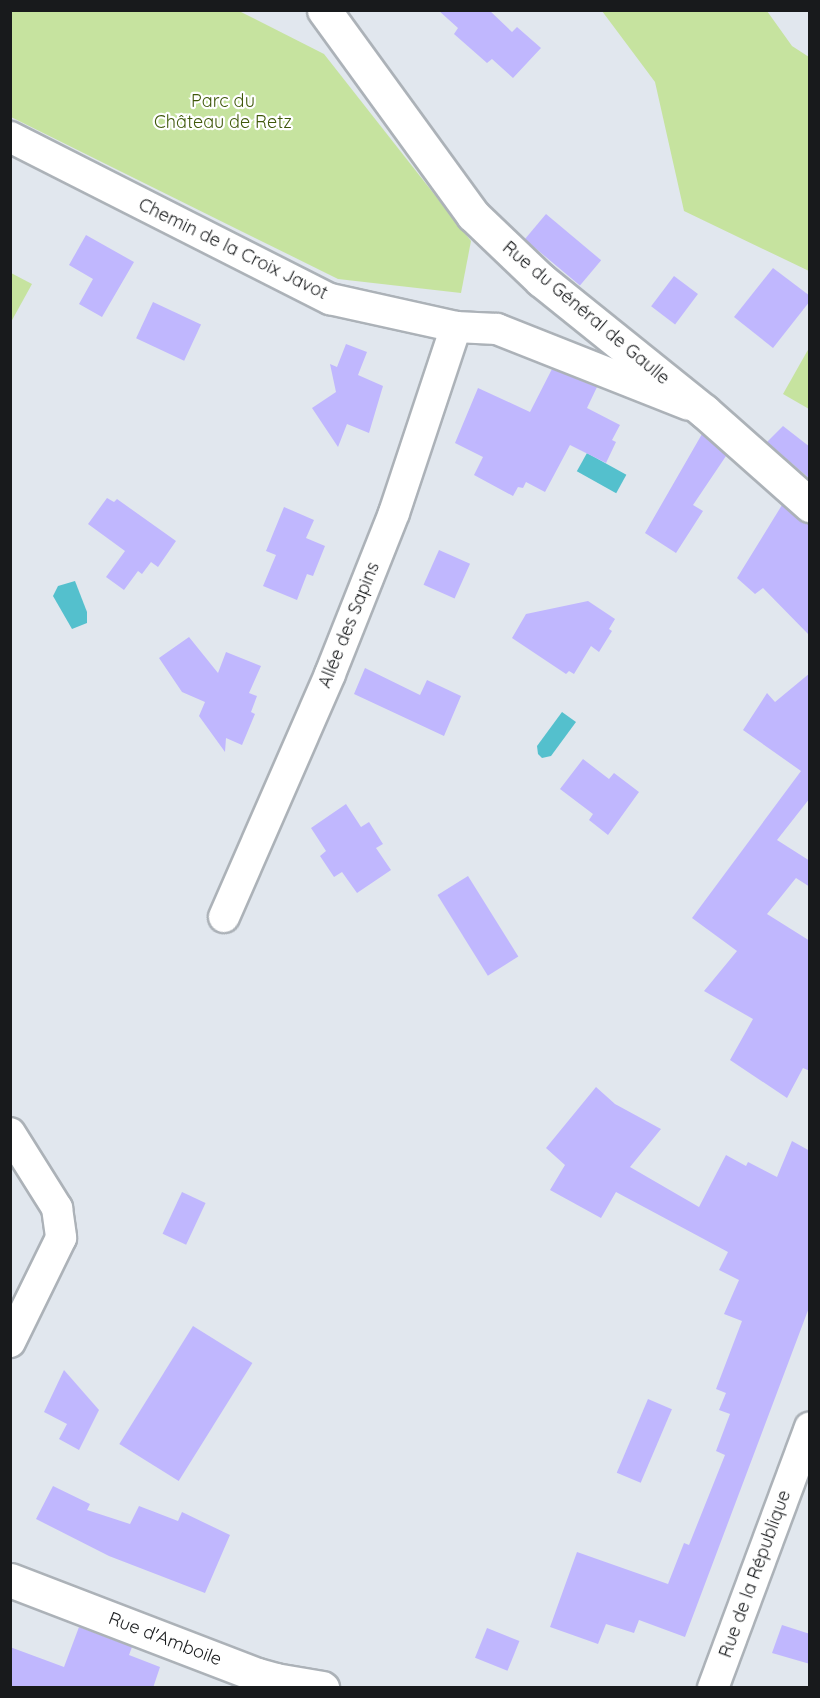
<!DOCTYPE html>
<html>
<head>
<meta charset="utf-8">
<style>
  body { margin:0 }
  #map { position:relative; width:820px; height:1698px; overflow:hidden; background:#e1e7ee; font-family:Quicksand,sans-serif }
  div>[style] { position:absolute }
  .green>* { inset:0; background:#c6e39f }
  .water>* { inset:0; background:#54c0cd; transform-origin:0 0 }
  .building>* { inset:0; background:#c0b7fe; transform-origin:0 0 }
  .roads { filter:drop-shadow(2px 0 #acb2b8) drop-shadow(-2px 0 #acb2b8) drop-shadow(0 2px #acb2b8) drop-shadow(0 -2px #acb2b8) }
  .minor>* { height:30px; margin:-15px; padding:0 15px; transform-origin:15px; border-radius:15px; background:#fff }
  .tertiary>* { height:33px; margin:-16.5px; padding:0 16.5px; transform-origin:16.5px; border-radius:16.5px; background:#fff }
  span { translate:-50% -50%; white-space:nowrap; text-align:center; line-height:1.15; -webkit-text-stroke:4.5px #fff; paint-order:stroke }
  .park-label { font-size:18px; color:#3f580a }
  .street-label { font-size:18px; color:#181a1c }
  .frame { position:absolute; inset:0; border:12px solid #181a1c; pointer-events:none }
</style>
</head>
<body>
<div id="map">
  <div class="green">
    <i style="clip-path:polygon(10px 11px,239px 11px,324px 54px,471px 241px,461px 293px,338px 279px,11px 117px)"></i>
    <i style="clip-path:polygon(602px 11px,767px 11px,792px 46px,809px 57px,809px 277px,809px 271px,684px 211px,655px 82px)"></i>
    <i style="clip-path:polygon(11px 273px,32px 284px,11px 322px)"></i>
    <i style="clip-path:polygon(809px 348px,809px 409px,783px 394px)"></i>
  </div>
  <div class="water">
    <i style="left:587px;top:453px;width:45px;height:21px;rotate:29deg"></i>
    <i style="clip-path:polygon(75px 581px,87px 612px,87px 623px,72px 629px,53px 596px,58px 586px)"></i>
    <i style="clip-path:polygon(562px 712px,576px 722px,551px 756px,542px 758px,538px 754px,537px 746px)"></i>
  </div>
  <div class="building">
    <i style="clip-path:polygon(438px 10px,489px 10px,512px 32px,517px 27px,541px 48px,513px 78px,492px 59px,487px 63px,454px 34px,458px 28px)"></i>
    <i style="left:546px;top:214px;width:72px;height:33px;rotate:40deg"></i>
    <i style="clip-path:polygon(86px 235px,134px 262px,102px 317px,79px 304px,93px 279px,69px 265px)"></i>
    <i style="clip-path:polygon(773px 268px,810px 296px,810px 301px,773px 348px,734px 317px)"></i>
    <i style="left:674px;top:276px;width:30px;height:38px;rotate:37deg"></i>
    <i style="left:153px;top:302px;width:53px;height:40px;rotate:25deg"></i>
    <i style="clip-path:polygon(346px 344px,367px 352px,358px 375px,383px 386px,369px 433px,347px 424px,338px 447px,312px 408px,336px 392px,330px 364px,337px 367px)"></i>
    <i style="clip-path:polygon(552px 369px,597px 387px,587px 408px,620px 425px,612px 440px,616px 442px,606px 463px,570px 445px,545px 492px,526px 482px,523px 488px,518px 487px,513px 496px,474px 475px,483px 457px,455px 443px,478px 388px,530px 412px)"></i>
    <i style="clip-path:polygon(783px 426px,810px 447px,810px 479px,767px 442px)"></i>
    <i style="clip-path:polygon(702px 434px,726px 456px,693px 505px,703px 511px,676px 553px,645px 533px)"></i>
    <i style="clip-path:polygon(107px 498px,114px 502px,117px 499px,176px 541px,158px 567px,151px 562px,142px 574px,138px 571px,124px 590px,106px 577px,125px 551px,88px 524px)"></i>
    <i style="clip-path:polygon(782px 505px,798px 519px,810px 523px,810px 636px,763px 588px,755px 594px,737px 578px)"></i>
    <i style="clip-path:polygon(284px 507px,314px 520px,306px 538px,325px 546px,313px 576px,307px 574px,297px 600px,263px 586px,276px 555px,266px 551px)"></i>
    <i style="left:439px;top:550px;width:34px;height:38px;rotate:24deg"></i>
    <i style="clip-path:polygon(588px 601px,615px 619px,609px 629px,612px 631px,599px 652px,591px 646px,574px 674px,569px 671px,566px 674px,512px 638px,526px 614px)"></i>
    <i style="clip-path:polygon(189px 637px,218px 673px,226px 652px,261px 666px,249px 693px,257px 696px,251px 712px,255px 714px,242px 745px,226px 738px,225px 752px,199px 716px,205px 702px,182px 692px,159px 658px)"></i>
    <i style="clip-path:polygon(365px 668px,420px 695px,427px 680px,461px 696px,444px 736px,354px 694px)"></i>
    <i style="clip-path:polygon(810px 673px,810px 798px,777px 840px,810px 861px,810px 887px,796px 878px,767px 914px,810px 941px,810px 1071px,803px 1068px,787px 1098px,730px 1060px,753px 1019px,704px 991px,737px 951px,692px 918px,801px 771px,743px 730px,767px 693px,775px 702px)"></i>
    <i style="clip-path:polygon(583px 759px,609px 779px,614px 773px,639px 792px,608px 835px,589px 820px,593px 814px,560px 789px)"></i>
    <i style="clip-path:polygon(346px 804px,361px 827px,369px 822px,383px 844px,376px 848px,391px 870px,357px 893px,342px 872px,334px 877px,320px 856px,326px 851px,311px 828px)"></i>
    <i style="left:468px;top:876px;width:95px;height:36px;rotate:58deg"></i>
    <i style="clip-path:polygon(596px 1087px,615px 1104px,661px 1129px,630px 1167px,699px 1207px,726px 1155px,746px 1166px,748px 1162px,777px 1177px,792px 1141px,810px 1151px,810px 1305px,685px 1637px,639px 1620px,634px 1633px,606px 1624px,598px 1644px,550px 1627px,577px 1552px,668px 1584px,684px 1543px,689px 1545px,725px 1455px,716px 1451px,730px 1414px,719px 1410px,726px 1393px,716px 1389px,742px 1321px,724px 1314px,739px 1280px,719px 1270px,728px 1252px,616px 1192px,601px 1218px,550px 1190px,565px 1165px,546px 1148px)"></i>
    <i style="left:182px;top:1192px;width:26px;height:46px;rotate:25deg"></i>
    <i style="left:193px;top:1326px;width:70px;height:139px;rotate:32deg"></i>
    <i style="clip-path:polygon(64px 1370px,99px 1410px,79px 1450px,59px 1439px,67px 1424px,44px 1412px)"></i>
    <i style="left:648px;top:1399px;width:26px;height:80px;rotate:23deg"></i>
    <i style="clip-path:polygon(53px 1486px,90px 1504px,87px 1510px,130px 1524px,139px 1506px,178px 1521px,182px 1512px,230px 1535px,205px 1593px,109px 1556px,36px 1519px)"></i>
    <i style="clip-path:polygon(782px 1625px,810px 1634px,810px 1664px,772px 1653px)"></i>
    <i style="clip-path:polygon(79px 1627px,132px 1647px,129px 1655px,160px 1667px,153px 1688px,10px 1688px,10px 1647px,64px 1667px)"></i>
    <i style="left:487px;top:1628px;width:35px;height:32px;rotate:22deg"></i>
  </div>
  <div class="roads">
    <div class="minor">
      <i style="left:10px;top:137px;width:359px;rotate:26.9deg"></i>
      <i style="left:330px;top:299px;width:129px;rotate:12.5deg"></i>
      <i style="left:456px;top:327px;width:41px;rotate:2.8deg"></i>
      <i style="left:497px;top:329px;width:206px;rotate:21.6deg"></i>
      <i style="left:224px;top:917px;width:265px;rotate:-66.4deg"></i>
      <i style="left:330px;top:674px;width:173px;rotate:-68.3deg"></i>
      <i style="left:394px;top:513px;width:196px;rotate:-71.6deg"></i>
      <i style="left:10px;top:1133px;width:89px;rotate:57.9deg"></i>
      <i style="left:57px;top:1208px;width:30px;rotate:82deg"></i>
      <i style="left:61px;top:1238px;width:116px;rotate:116.1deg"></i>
      <i style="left:713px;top:1688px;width:278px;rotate:-69.6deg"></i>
    </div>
    <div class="tertiary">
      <i style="left:324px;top:10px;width:253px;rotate:54deg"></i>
      <i style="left:473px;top:215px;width:94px;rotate:43.7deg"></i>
      <i style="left:541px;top:280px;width:209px;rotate:38.8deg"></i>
      <i style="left:704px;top:411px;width:142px;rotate:41.6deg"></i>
      <i style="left:10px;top:1580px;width:266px;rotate:21deg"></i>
      <i style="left:258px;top:1675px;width:18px;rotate:16deg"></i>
      <i style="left:275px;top:1680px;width:48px;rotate:9.7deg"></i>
    </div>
  </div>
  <div class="park-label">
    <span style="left:223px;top:112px">Parc du<br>Château de Retz</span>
  </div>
  <div class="street-label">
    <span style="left:233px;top:249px;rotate:26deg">Chemin de la Croix Javot</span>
    <span style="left:586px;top:313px;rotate:40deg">Rue du Général de Gaulle</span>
    <span style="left:349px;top:625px;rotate:-68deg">Allée des Sapins</span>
    <span style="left:755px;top:1574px;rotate:-70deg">Rue de la République</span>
    <span style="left:165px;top:1639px;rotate:21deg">Rue d'Amboile</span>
  </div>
  <div class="frame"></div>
</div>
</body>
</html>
